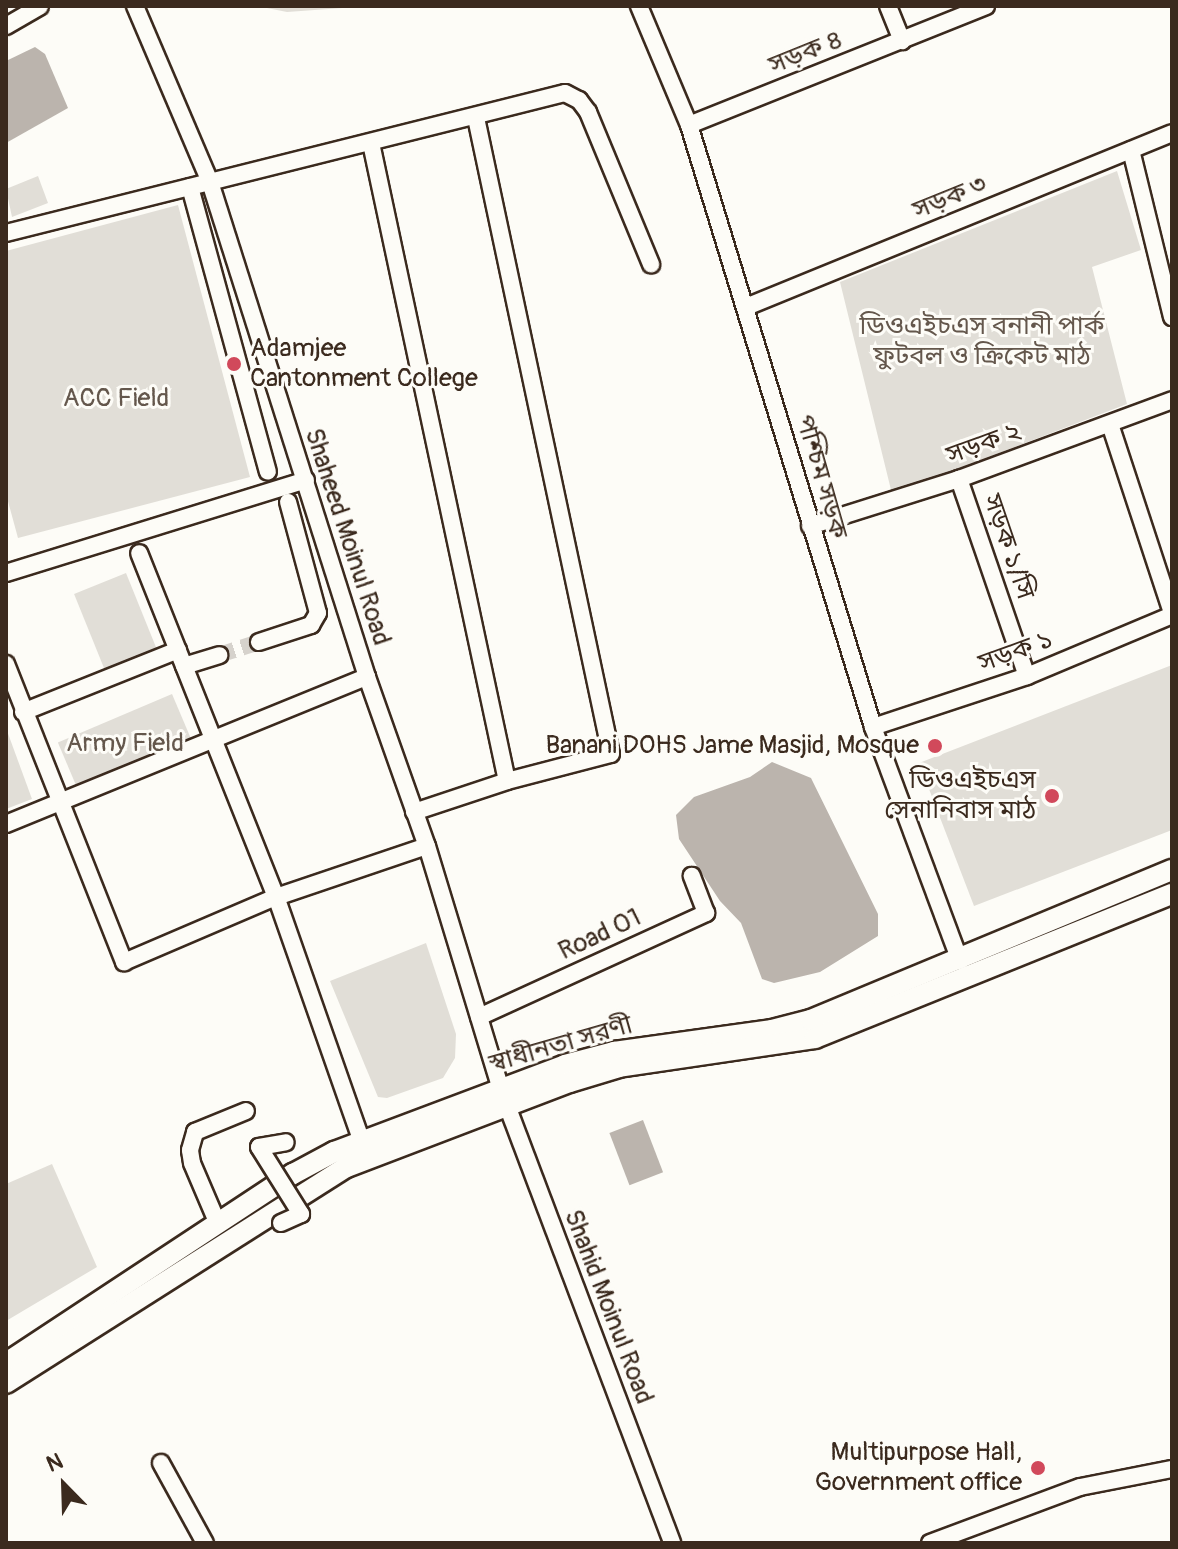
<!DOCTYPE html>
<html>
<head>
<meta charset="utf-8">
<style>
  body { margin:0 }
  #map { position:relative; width:1178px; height:1549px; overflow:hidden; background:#fdfcf7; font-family:Pangolin,"Noto Sans Bengali",sans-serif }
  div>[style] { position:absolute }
  .green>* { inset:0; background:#e1ded7; transform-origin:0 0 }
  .water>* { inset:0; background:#bbb4ad; transform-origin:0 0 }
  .minor-tunnel>* { height:16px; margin-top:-8px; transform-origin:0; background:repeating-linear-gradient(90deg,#d6d2cc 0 16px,transparent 0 24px) }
  .roads { filter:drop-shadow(2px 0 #3b2a1e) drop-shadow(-2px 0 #3b2a1e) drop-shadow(0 2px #3b2a1e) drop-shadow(0 -2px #3b2a1e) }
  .minor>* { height:16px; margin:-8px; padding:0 8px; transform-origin:8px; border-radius:8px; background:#fdfcf7 }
  .major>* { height:20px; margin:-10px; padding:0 10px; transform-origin:10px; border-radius:10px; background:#fdfcf7 }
  .bridges { filter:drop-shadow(2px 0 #3b2a1e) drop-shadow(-2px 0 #3b2a1e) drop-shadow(0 2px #3b2a1e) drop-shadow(0 -2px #3b2a1e) }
  .minor-bridge>* { height:16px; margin:-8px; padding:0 8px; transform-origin:8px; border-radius:8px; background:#fdfcf7 }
  .dots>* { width:22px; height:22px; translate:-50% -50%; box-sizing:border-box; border:4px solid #fdfcf7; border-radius:50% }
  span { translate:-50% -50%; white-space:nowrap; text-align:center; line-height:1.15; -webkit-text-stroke:6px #fdfcf7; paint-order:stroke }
  .street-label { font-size:26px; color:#3b2a1e }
  .park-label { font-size:26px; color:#64574c }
  .poi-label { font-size:26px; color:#3b2a1e }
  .left { translate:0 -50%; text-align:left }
  .right { translate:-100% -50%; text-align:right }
  .frame { position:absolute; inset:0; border:8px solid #3b2a1e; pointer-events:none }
  .north { position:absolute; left:24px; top:1445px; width:80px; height:80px; -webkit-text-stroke:6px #fdfcf7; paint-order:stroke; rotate:337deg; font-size:22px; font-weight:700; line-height:32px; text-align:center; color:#3b2a1e }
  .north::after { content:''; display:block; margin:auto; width:28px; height:36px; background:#3b2a1e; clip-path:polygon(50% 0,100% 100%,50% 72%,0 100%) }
</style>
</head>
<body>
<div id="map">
  <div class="green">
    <i style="clip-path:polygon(257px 6px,370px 6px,287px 12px)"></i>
    <i style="clip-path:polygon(1117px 171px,1141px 250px,1092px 267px,1127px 404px,892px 494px,840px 282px)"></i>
    <i style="clip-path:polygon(38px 176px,48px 203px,12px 217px,6px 189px)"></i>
    <i style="clip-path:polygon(178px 205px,250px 477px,18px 538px,6px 494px,6px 251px)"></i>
    <i style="left:126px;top:573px;width:82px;height:56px;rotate:68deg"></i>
    <i style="clip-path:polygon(1172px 665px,1172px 830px,974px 906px,919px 763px)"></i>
    <i style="left:172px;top:694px;width:57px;height:124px;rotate:67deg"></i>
    <i style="clip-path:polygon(6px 728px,32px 799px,6px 809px)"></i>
    <i style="clip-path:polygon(426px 943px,456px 1034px,455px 1058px,443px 1078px,387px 1098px,378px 1097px,330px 981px)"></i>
    <i style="clip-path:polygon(52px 1164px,97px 1267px,6px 1321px,6px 1184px)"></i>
  </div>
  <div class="water">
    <i style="clip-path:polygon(35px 47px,45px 54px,68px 108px,6px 143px,6px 61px)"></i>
    <i style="clip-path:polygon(772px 762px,811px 778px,878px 914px,878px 936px,820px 972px,774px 983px,762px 979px,741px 923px,720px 901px,679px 839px,676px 815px,694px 797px,750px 777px)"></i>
    <i style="left:643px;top:1120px;width:56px;height:36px;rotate:69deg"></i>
  </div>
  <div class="minor-tunnel">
    <i style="left:219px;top:655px;width:42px;rotate:-18deg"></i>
  </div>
  <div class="roads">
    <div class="minor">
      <i style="left:135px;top:6px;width:191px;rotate:66.9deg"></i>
      <i style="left:210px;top:182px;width:519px;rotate:72.4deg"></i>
      <i style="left:367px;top:677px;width:179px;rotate:70.5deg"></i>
      <i style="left:427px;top:846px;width:252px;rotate:73.1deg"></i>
      <i style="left:500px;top:1087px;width:487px;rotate:69.3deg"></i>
      <i style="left:639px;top:6px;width:129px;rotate:67.2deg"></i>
      <i style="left:689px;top:125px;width:629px;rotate:73deg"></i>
      <i style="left:873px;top:727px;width:250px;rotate:69.6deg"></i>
      <i style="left:888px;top:6px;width:38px;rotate:68deg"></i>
      <i style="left:6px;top:26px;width:39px;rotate:-30deg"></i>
      <i style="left:689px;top:125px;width:320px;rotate:-21.8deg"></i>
      <i style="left:371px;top:143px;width:652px;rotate:77.97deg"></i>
      <i style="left:1131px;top:150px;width:172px;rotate:76.2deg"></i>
      <i style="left:190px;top:187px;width:295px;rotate:74.7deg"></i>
      <i style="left:6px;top:233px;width:576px;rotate:-14.06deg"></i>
      <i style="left:565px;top:93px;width:16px;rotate:27deg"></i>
      <i style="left:579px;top:100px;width:15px;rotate:53deg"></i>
      <i style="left:588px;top:112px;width:165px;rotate:67.5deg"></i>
      <i style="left:746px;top:307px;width:460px;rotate:-22.2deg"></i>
      <i style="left:1110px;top:424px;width:199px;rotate:71.8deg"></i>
      <i style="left:959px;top:479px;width:208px;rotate:71deg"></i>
      <i style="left:810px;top:526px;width:156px;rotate:-17.5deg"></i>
      <i style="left:959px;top:479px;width:227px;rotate:-20.3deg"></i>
      <i style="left:6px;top:573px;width:314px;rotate:-17.2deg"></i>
      <i style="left:259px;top:642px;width:55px;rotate:-18.1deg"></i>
      <i style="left:311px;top:625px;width:14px;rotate:-60deg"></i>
      <i style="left:318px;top:613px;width:115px;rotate:-105.1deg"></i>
      <i style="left:6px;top:664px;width:321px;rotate:68.4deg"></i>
      <i style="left:124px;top:962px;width:165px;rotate:-23.2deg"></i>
      <i style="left:276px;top:897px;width:370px;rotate:-111.7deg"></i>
      <i style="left:184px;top:666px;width:37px;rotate:-17deg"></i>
      <i style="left:23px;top:712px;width:167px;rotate:-21.8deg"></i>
      <i style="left:873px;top:727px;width:162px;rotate:-18.3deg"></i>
      <i style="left:1027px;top:676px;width:157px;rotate:-22.8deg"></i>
      <i style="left:414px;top:812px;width:98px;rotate:-18.4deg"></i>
      <i style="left:507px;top:781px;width:107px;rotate:-14.6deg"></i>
      <i style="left:611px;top:754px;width:650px;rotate:-101.98deg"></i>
      <i style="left:6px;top:824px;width:390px;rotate:-22.2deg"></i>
      <i style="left:479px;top:1017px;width:250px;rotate:-24.6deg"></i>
      <i style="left:706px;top:913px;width:40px;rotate:-111deg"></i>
      <i style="left:362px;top:1142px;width:260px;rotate:-109.3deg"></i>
      <i style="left:276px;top:897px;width:159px;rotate:-18.7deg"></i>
      <i style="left:218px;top:1224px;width:66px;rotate:-113.1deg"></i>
      <i style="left:192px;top:1163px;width:13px;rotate:-99deg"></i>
      <i style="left:190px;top:1150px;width:19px;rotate:-74deg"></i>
      <i style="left:195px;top:1132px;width:55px;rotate:-22.4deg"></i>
      <i style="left:161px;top:1463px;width:91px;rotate:61.2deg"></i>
      <i style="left:930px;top:1543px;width:160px;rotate:-20.5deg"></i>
      <i style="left:1080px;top:1487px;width:94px;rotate:-11.1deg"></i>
    </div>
    <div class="major">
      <i style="left:6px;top:1363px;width:344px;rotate:-33.4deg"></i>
      <i style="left:293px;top:1174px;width:47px;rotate:-28.2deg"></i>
      <i style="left:334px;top:1152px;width:247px;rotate:-20.6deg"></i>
      <i style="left:565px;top:1065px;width:51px;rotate:-14.9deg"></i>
      <i style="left:614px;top:1052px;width:160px;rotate:-7.9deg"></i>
      <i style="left:772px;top:1030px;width:40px;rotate:-14.4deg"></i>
      <i style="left:811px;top:1020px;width:391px;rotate:-22.6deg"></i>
      <i style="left:6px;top:1383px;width:404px;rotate:-32.4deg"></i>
      <i style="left:347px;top:1167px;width:239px;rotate:-20.9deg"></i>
      <i style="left:570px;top:1082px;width:51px;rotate:-17deg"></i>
      <i style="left:619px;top:1067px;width:198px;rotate:-8.4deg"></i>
      <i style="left:815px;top:1038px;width:385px;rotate:-22deg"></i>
    </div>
  </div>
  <div class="bridges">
    <div class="minor-bridge">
      <i style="left:281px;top:1223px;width:22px;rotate:-24deg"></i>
      <i style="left:301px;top:1214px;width:79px;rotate:-122.1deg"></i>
      <i style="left:259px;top:1147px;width:27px;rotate:-10deg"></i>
    </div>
  </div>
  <div class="dots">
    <i style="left:234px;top:364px;background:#d1495b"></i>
    <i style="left:935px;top:746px;background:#d1495b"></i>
    <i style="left:1052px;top:796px;background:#d1495b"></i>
    <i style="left:1038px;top:1468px;background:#d1495b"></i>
  </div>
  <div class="street-label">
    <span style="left:806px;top:53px;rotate:-22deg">সড়ক ৪</span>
    <span style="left:950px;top:198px;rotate:-22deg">সড়ক ৩</span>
    <span style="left:984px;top:444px;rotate:-20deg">সড়ক ২</span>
    <span style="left:821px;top:477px;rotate:74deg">পশ্চিম সড়ক</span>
    <span style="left:347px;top:537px;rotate:72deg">Shaheed Moinul Road</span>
    <span style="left:1008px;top:547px;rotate:71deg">সড়ক ১/সি</span>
    <span style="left:1016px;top:652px;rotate:-20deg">সড়ক ১</span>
    <span style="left:600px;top:935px;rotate:-25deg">Road 01</span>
    <span style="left:561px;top:1045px;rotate:-16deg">স্বাধীনতা সরণী</span>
    <span style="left:608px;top:1307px;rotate:69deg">Shahid Moinul Road</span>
  </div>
  <div class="park-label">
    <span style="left:982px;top:342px">ডিওএইচএস বনানী পার্ক<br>ফুটবল ও ক্রিকেট মাঠ</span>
    <span style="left:116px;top:399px">ACC Field</span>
    <span style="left:125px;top:744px">Army Field</span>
  </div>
  <div class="poi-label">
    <span class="left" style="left:250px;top:364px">Adamjee<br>Cantonment College</span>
    <span class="right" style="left:919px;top:746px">Banani DOHS Jame Masjid, Mosque</span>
    <span class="right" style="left:1036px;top:796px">ডিওএইচএস<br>সেনানিবাস মাঠ</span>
    <span class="right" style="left:1022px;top:1468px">Multipurpose Hall,<br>Government office</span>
  </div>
  <div class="frame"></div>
  <div class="north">N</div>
</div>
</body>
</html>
